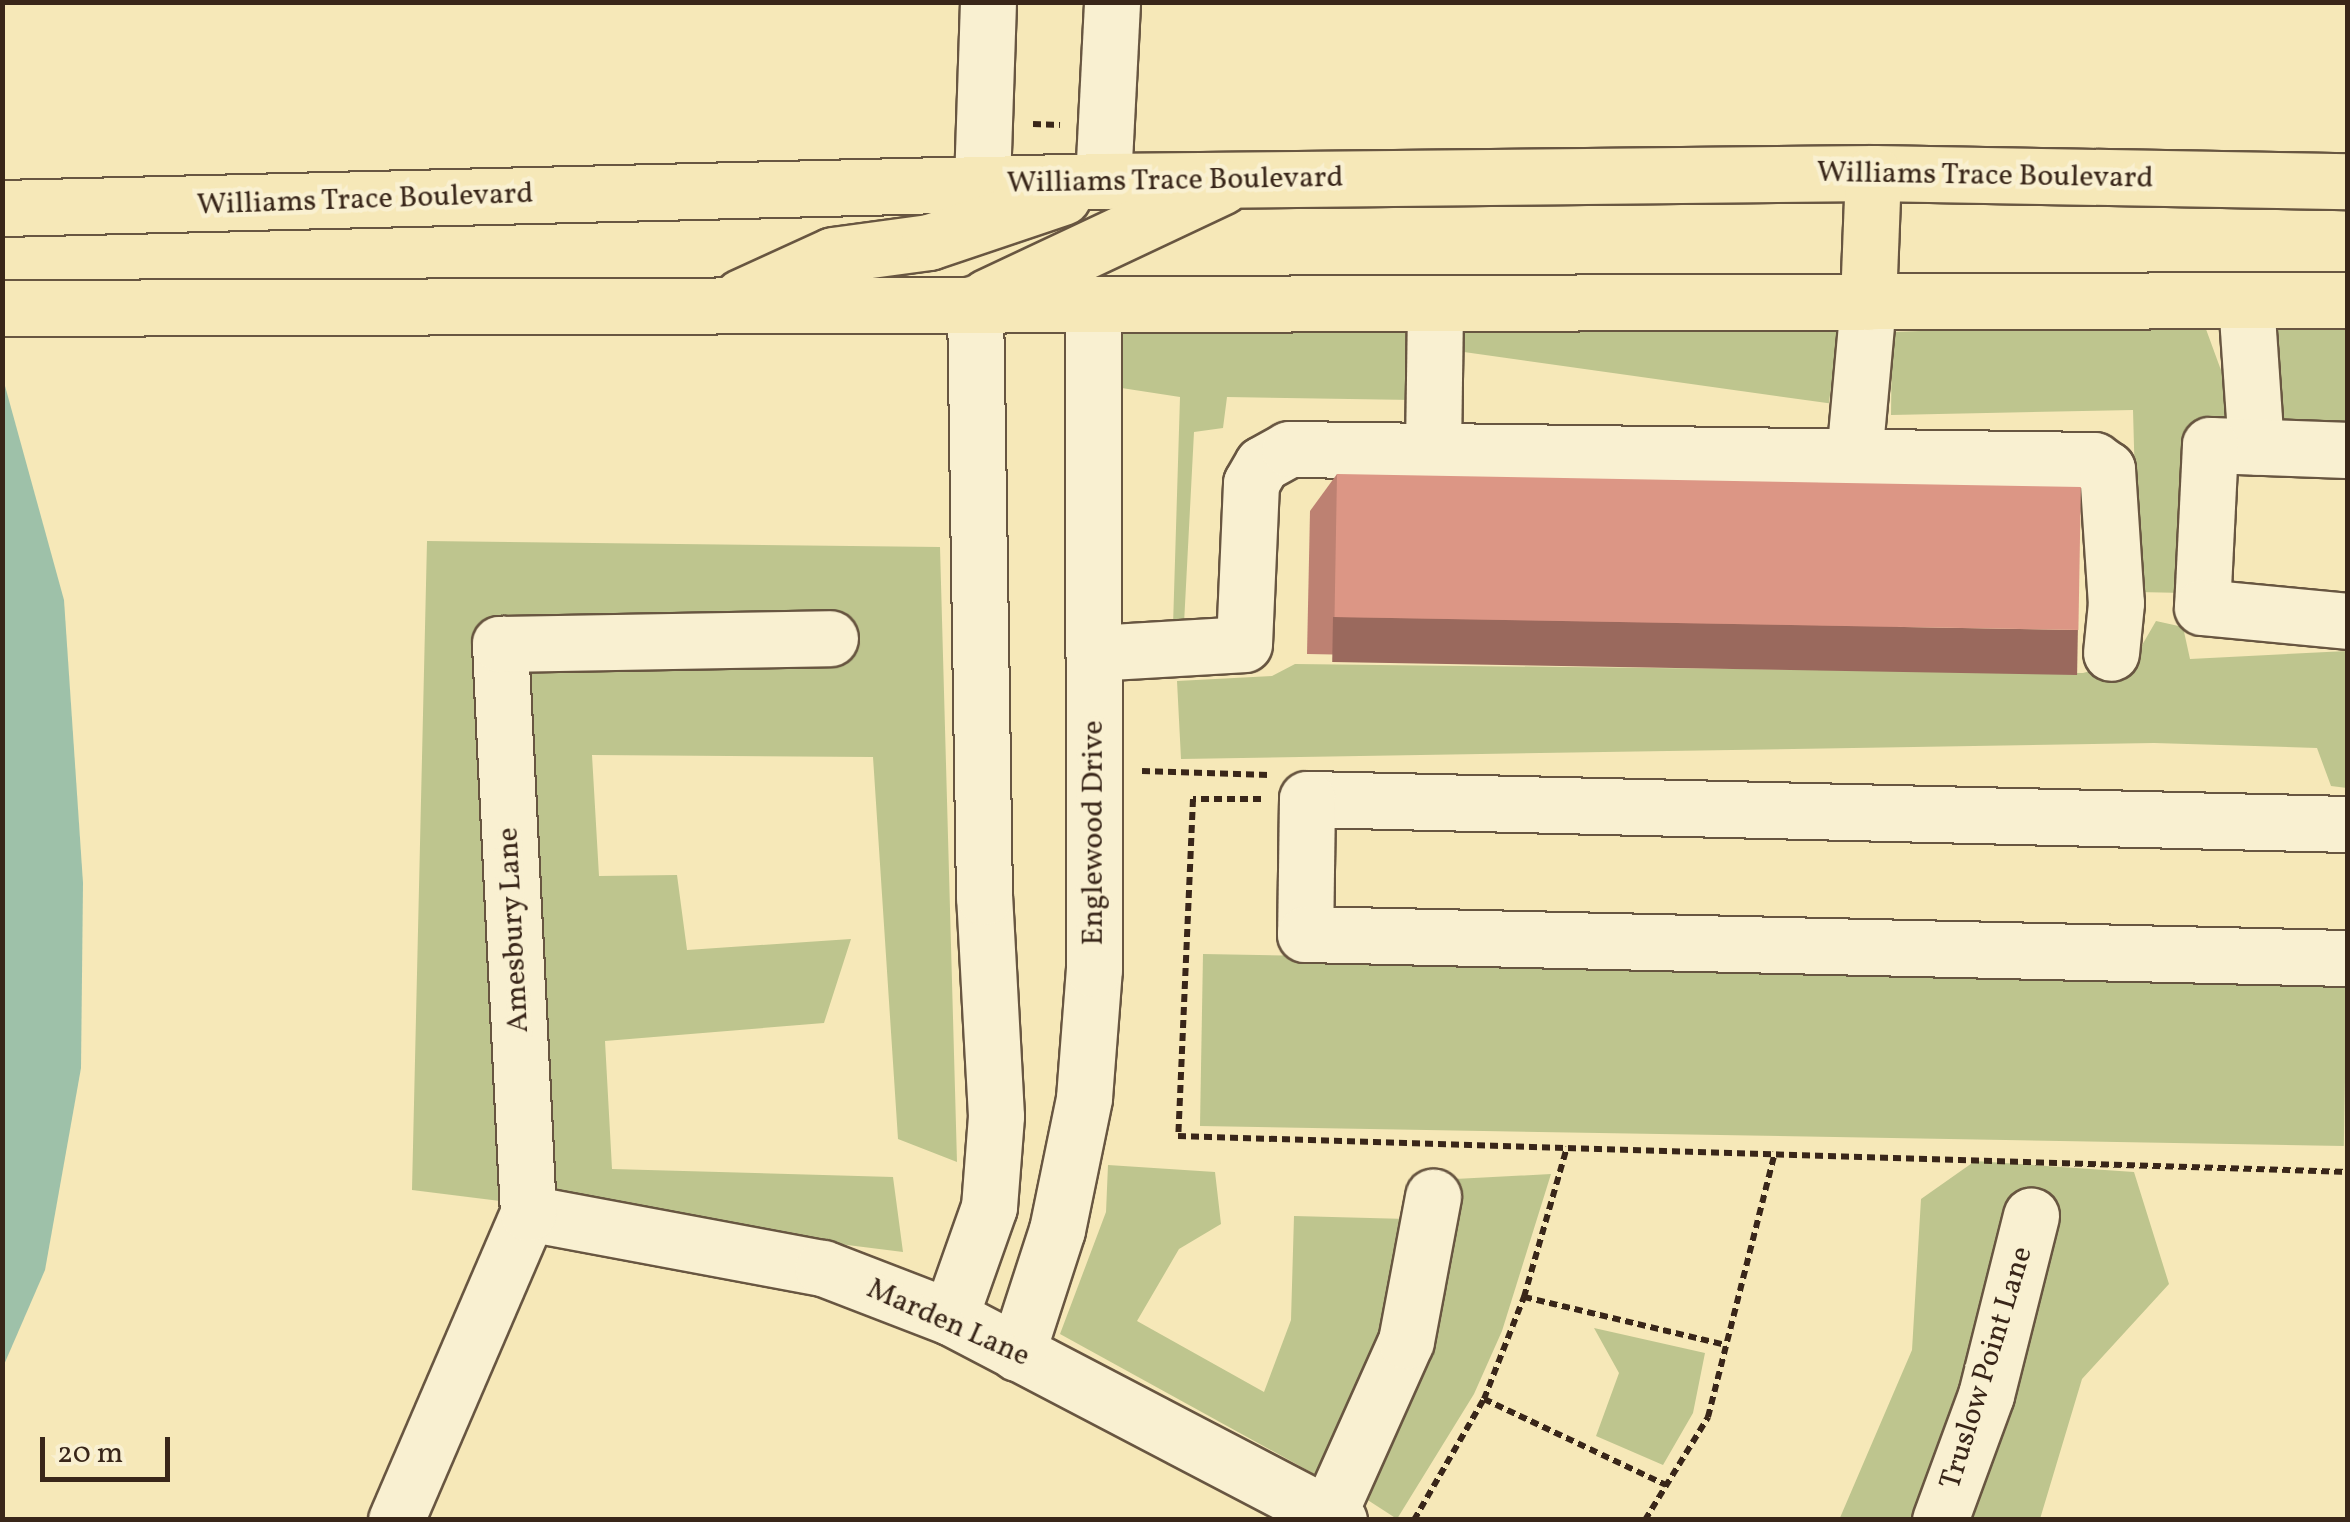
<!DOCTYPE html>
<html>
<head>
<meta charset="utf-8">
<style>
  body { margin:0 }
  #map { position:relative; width:2350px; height:1522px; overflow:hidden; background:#f6e8b8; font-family:Vollkorn,serif }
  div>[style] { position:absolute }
  .green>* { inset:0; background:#bec58e; transform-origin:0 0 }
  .water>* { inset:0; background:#9ec1a9 }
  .path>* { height:6px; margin-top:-3px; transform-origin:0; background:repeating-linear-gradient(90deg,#392619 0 8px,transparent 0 13px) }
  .roads { filter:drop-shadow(2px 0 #685641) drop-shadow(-2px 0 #685641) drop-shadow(0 2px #685641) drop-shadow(0 -2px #685641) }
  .minor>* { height:55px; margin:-27.5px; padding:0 27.5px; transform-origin:27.5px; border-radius:27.5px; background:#f9f0d1 }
  .major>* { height:55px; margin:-27.5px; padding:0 27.5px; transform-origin:27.5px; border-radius:27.5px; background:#f6e8b8 }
  .wall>* { inset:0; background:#bd8172 }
  .shaded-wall>* { inset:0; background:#9a695d; transform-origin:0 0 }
  .building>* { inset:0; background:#dc9685; transform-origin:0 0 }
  span { translate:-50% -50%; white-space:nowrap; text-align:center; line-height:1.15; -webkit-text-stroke:9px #f9f0d1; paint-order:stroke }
  .street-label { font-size:30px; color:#392619 }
  .frame { position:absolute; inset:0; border:5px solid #392619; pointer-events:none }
  .scale { position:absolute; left:40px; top:1437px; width:130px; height:45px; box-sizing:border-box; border:5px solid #392619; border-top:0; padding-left:12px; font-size:30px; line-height:35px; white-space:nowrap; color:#392619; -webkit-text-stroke:8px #f9f0d1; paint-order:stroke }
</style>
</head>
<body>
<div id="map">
  <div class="green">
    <i style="clip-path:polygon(2260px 312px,2347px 312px,2347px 437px,2271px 433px)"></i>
    <i style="clip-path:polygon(1418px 317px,1413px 400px,1227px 397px,1223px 428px,1194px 432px,1184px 624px,1173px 626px,1180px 397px,1115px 387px,1119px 325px)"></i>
    <i style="clip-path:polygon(2203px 321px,2233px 403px,2185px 593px,2138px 592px,2133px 410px,1891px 415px,1892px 332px)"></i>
    <i style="left:1839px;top:331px;width:73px;height:381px;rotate:98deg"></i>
    <i style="clip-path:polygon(427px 541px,940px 547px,957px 1162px,898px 1139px,873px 757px,592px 755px,599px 876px,677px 875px,687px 950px,851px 939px,824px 1023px,605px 1041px,612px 1169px,893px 1177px,903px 1252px,412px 1190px)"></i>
    <i style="clip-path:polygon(2156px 621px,2183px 627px,2190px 659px,2347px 651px,2347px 788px,2331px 786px,2317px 748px,2154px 743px,1181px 759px,1177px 681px,1272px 676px,1295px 664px,2083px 673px,2134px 659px)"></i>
    <i style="left:1203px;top:954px;width:1144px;height:172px;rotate:1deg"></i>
    <i style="clip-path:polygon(1975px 1161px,2134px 1172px,2169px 1284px,2082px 1379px,2040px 1519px,1839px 1520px,1912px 1350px,1921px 1199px)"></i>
    <i style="clip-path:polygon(1108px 1165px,1215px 1172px,1221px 1224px,1179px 1249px,1137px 1321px,1264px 1392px,1291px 1320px,1294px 1216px,1408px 1219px,1382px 1334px,1318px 1476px,1060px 1334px,1106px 1212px)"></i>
    <i style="clip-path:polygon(1551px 1174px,1502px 1331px,1474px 1394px,1397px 1519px,1363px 1497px,1425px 1368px,1455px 1179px)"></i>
    <i style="clip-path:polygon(1594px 1328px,1705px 1353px,1693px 1413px,1663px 1465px,1596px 1436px,1619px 1373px)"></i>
  </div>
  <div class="water">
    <i style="clip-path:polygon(2px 375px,64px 600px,83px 883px,81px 1068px,45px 1270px,3px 1367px)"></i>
  </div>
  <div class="path">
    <i style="left:1033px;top:124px;width:27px;rotate:2deg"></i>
    <i style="left:1142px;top:771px;width:127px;rotate:1.8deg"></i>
    <i style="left:1261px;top:799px;width:68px;rotate:180deg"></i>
    <i style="left:1193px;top:799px;width:337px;rotate:92.5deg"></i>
    <i style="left:1178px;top:1136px;width:1171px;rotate:1.76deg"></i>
    <i style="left:1524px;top:1297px;width:208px;rotate:13.4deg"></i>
    <i style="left:1484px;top:1399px;width:201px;rotate:25.3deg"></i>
    <i style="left:1414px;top:1520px;width:140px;rotate:-60deg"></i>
    <i style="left:1484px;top:1399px;width:110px;rotate:-68.6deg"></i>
    <i style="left:1524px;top:1297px;width:156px;rotate:-74deg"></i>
    <i style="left:1645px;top:1520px;width:121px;rotate:-58.5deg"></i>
    <i style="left:1708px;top:1417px;width:273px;rotate:-75.8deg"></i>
  </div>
  <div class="roads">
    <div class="minor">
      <i style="left:1103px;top:181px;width:179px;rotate:-87.1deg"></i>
      <i style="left:982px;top:183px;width:181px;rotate:-88.1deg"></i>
      <i style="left:2246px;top:301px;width:146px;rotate:86.1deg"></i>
      <i style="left:2348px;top:450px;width:138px;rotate:-177.9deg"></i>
      <i style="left:2210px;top:445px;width:162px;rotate:92.8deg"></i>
      <i style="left:2202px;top:607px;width:147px;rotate:5.5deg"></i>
      <i style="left:1433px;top:451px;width:148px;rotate:-89.2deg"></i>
      <i style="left:1854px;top:457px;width:156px;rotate:-84.8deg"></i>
      <i style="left:1094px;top:653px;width:150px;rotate:-3.4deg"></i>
      <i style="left:1244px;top:644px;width:161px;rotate:-87.5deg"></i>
      <i style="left:1251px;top:483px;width:22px;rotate:-60deg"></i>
      <i style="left:1262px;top:464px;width:31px;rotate:-29deg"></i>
      <i style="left:1289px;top:449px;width:805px;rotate:0.78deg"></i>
      <i style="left:2094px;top:460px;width:16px;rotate:35deg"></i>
      <i style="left:2107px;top:469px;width:134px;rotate:86.2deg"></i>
      <i style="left:2116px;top:603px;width:50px;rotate:95.7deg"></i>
      <i style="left:2348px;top:824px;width:1041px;rotate:-178.62deg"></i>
      <i style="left:1307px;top:799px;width:135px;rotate:90.8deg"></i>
      <i style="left:1305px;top:934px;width:1043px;rotate:1.32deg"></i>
      <i style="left:528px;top:1213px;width:300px;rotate:10.6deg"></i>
      <i style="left:823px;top:1268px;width:136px;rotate:21.1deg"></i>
      <i style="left:950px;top:1317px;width:439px;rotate:27.6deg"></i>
      <i style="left:950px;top:1317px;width:117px;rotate:-70.5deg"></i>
      <i style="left:989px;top:1207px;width:91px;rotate:-85.6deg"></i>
      <i style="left:996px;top:1116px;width:219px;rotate:-93.1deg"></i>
      <i style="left:984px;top:897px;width:594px;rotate:-90.87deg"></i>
      <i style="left:1017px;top:1353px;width:129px;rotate:-72deg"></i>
      <i style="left:1057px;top:1230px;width:135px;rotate:-78.4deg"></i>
      <i style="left:1084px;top:1098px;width:129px;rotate:-85.6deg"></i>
      <i style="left:1094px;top:969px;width:665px;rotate:-90.09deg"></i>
      <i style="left:1329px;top:1513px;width:188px;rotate:-65.9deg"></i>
      <i style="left:1406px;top:1341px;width:147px;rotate:-79.4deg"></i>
      <i style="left:396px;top:1520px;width:334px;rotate:-66.7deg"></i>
      <i style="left:528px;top:1213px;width:570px;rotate:-92.82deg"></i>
      <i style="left:500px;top:644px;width:330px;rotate:-1deg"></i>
      <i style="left:1940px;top:1520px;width:133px;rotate:-69.8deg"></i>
      <i style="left:1986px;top:1395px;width:185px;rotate:-75.9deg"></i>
    </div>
    <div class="major">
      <i style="left:2px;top:208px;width:1101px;rotate:-1.4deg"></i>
      <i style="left:1103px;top:181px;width:770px;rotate:-0.6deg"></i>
      <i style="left:1873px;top:173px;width:475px;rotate:1deg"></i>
      <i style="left:741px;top:297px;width:101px;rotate:-24.5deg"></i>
      <i style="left:833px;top:255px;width:97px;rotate:-7.7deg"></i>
      <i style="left:929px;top:242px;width:141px;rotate:-18.6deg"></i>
      <i style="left:987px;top:297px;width:259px;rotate:-25.2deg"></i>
      <i style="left:1868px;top:302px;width:129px;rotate:-87.8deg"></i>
      <i style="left:2px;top:308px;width:2346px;rotate:-0.2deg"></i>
    </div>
  </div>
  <div class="wall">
    <i style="clip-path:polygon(1337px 474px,2052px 668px,1307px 654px,1310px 511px)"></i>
  </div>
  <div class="shaded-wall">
    <i style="left:1333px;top:617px;width:745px;height:45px;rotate:1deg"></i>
  </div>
  <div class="building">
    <i style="left:1337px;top:474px;width:744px;height:143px;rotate:1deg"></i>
  </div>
  <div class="street-label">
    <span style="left:1985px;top:176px;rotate:1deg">Williams Trace Boulevard</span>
    <span style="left:1175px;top:181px;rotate:-1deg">Williams Trace Boulevard</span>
    <span style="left:365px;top:200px;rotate:-2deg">Williams Trace Boulevard</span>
    <span style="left:1094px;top:833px;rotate:-90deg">Englewood Drive</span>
    <span style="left:514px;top:930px;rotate:-93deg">Amesbury Lane</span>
    <span style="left:948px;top:1323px;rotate:24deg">Marden Lane</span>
    <span style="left:1987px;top:1368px;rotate:-73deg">Truslow Point Lane</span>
  </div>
  <div class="frame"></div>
  <div class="scale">20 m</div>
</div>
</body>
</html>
